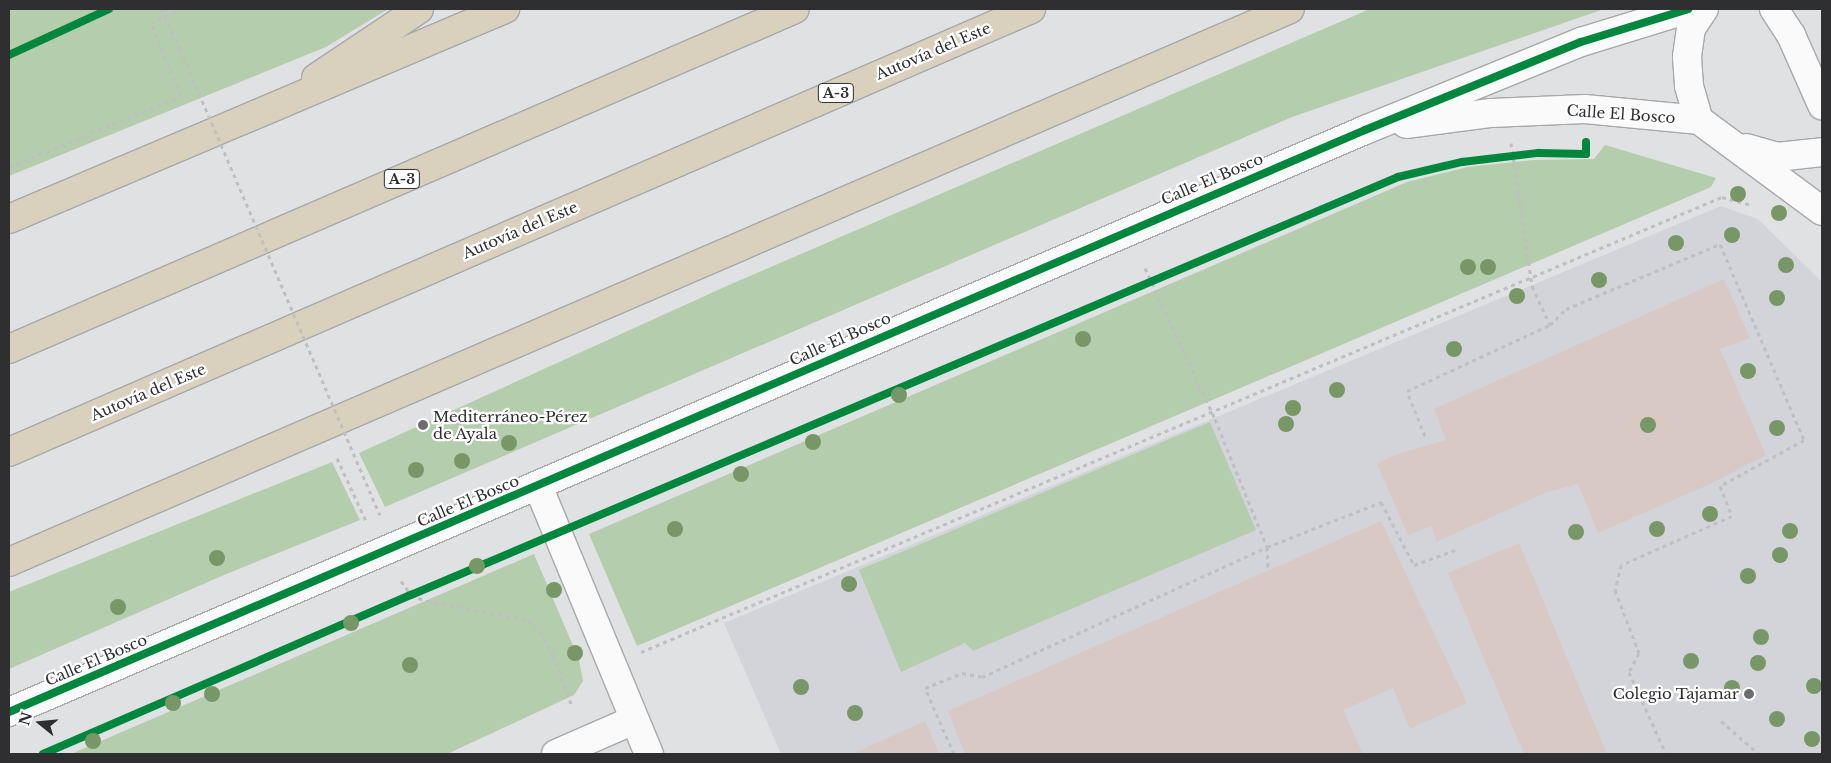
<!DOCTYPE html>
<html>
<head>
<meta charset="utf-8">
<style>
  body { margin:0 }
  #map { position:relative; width:1831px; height:763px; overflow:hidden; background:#e0e1e2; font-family:"Libre Baskerville",serif }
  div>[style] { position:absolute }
  .built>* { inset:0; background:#d2d4da }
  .green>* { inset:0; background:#b4cdad }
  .building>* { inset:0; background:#d8c9c4 }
  .path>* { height:3px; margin-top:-1.5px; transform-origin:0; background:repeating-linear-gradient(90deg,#bfbfc1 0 4px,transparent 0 8px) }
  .roads { filter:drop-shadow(1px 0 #a7a8a9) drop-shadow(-1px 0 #a7a8a9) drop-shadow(0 1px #a7a8a9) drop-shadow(0 -1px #a7a8a9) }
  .street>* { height:28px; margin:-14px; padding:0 14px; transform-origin:14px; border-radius:14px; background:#fafafb }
  .secondary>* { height:28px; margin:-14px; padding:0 14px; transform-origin:14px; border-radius:14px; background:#fafafb }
  .highway>* { height:28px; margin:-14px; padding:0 14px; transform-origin:14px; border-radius:14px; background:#d9d1bd }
  .path-bridge>* { height:3px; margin-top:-1.5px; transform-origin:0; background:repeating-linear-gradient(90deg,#bfbfc1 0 4px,transparent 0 8px) }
  .cycleway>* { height:8px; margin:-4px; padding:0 4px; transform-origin:4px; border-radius:4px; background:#00873e }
  .trees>* { width:16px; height:16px; margin:-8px; border-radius:50%; background:#779866 }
  .dots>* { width:14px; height:14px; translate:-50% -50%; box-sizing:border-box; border:2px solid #fff; border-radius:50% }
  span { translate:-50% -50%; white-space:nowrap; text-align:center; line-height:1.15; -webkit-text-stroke:4.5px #fff; paint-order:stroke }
  .shield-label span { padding:1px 4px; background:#fff; border:1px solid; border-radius:4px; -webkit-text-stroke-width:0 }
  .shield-label { font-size:14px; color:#2f2f31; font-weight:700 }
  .street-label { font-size:15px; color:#2f2f31 }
  .poi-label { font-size:15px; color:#2f2f31 }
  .left { translate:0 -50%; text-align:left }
  .right { translate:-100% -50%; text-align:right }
  .frame { position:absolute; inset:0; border:10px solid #2f2f31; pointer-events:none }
  .north { position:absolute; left:15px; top:698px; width:50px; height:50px; -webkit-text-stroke:4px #fff; paint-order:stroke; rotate:287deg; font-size:14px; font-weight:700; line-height:20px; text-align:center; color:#2f2f31 }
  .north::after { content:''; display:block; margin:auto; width:18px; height:22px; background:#2f2f31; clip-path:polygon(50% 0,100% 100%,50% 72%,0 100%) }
</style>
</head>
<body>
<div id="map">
  <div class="built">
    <i style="clip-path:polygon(1721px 206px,1758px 219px,1822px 282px,1822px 754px,781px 754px,724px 623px)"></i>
  </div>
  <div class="green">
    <i style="clip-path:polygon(9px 9px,388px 9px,326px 47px,9px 176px)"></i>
    <i style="clip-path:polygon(1370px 9px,1604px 9px,1292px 117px,385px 507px,359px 453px,729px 285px)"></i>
    <i style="clip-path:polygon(1605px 145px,1716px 178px,1711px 187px,637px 646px,589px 534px,1407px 182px,1468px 167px,1534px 160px,1594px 159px)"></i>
    <i style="clip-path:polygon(1210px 422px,1256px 530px,973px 651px,965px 643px,901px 672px,859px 570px)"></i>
    <i style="clip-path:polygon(332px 462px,360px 520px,224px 575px,9px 669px,9px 592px)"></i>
    <i style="clip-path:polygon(534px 554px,579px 660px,583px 681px,574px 695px,447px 754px,71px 754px)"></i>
  </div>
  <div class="building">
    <i style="clip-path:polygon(1724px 279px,1750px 338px,1720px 349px,1766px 455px,1710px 484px,1598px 533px,1578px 484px,1545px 493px,1436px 542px,1432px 526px,1408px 535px,1377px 464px,1397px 454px,1446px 440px,1434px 409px)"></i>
    <i style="clip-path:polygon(1381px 521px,1467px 703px,1410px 729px,1393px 688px,1343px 710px,1363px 754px,965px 754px,948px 711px)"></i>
    <i style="clip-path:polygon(1519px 543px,1607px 754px,1524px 754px,1448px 573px)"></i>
    <i style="clip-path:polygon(925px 721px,939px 754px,852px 754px)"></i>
  </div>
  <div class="path">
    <i style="left:161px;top:9px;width:44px;rotate:64.6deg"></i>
    <i style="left:1511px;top:143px;width:145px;rotate:81.6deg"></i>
    <i style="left:1532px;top:286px;width:43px;rotate:65.2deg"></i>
    <i style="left:9px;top:167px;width:186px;rotate:-22.4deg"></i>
    <i style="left:181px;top:96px;width:79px;rotate:-112.3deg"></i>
    <i style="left:151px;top:23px;width:34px;rotate:-24deg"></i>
    <i style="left:1145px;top:268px;width:166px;rotate:65.1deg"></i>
    <i style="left:1215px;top:419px;width:138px;rotate:67.9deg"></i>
    <i style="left:1267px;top:547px;width:123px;rotate:-21.5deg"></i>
    <i style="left:1381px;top:502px;width:71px;rotate:62.4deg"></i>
    <i style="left:1414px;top:565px;width:44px;rotate:-20.1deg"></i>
    <i style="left:1425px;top:436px;width:48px;rotate:-111.8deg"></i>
    <i style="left:1407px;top:391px;width:157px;rotate:-24.8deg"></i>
    <i style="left:1550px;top:325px;width:23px;rotate:-45deg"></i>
    <i style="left:1566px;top:309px;width:167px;rotate:-22.9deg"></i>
    <i style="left:1720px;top:244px;width:213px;rotate:66.8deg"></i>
    <i style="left:1804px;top:440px;width:96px;rotate:151.3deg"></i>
    <i style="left:1720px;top:486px;width:32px;rotate:68deg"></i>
    <i style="left:1732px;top:516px;width:121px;rotate:156.2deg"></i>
    <i style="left:1621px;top:565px;width:26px;rotate:103deg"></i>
    <i style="left:1615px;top:590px;width:67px;rotate:69.1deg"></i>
    <i style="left:1639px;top:653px;width:21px;rotate:118deg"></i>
    <i style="left:1629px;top:672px;width:90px;rotate:65.7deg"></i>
    <i style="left:337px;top:458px;width:69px;rotate:65.3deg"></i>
    <i style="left:379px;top:513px;width:2px;rotate:63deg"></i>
    <i style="left:401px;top:581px;width:17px;rotate:54deg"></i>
    <i style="left:411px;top:595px;width:17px;rotate:21deg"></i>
    <i style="left:427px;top:601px;width:103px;rotate:10.7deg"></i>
    <i style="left:528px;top:620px;width:16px;rotate:43deg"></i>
    <i style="left:540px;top:631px;width:27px;rotate:62deg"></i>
    <i style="left:553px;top:655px;width:52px;rotate:69.8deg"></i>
    <i style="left:641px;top:652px;width:1173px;rotate:-22.83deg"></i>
    <i style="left:1722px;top:197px;width:31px;rotate:15deg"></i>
    <i style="left:1721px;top:721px;width:50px;rotate:41deg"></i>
    <i style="left:954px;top:754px;width:72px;rotate:-113.7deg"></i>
    <i style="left:925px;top:688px;width:40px;rotate:-22deg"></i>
    <i style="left:962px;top:673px;width:20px;rotate:11deg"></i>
    <i style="left:982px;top:677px;width:313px;rotate:-24.5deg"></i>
    <i style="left:1267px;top:547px;width:22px;rotate:87deg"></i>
  </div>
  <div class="roads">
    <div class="street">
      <i style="left:1704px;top:9px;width:23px;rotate:124deg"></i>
      <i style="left:1691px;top:28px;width:29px;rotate:98deg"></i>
      <i style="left:1687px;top:57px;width:29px;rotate:86deg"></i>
      <i style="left:1689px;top:86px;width:35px;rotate:74deg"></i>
      <i style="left:1699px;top:120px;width:153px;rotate:36.5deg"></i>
      <i style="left:1406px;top:124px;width:86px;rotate:-7.4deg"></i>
      <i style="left:1491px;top:113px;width:94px;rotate:-2.4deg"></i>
      <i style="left:1585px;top:109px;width:115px;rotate:5.5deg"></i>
      <i style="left:1746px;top:148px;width:32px;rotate:16deg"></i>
      <i style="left:1777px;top:157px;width:45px;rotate:-6.3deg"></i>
      <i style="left:538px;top:486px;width:290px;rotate:67.5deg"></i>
      <i style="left:9px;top:712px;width:1476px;rotate:-23.23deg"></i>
      <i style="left:1365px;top:130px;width:233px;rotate:-22.2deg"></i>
      <i style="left:1581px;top:42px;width:112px;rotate:-17.1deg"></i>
      <i style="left:556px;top:754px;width:85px;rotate:-23.6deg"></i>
    </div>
    <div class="secondary">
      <i style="left:1774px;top:9px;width:31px;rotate:57deg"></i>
      <i style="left:1791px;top:35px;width:77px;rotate:66.1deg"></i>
    </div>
    <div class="highway">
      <i style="left:316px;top:78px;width:124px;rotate:-33.8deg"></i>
      <i style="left:9px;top:219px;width:539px;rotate:-22.95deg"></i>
      <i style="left:9px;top:349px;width:856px;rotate:-23.39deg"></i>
      <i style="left:9px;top:452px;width:1114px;rotate:-23.43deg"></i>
      <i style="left:9px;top:562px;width:1395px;rotate:-23.35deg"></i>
    </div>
  </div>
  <div class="path-bridge">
    <i style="left:180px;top:49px;width:505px;rotate:66.79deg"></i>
  </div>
  <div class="cycleway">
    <i style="left:9px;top:55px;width:110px;rotate:-24.7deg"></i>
    <i style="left:9px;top:712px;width:1476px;rotate:-23.23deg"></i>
    <i style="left:1365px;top:130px;width:233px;rotate:-22.2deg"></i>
    <i style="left:1581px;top:42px;width:112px;rotate:-17.1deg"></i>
    <i style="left:43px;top:754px;width:401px;rotate:-23.4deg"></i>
    <i style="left:411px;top:595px;width:1072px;rotate:-22.95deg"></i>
    <i style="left:1398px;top:177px;width:66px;rotate:-13.2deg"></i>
    <i style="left:1462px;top:162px;width:77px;rotate:-6.8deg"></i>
    <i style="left:1538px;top:153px;width:48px;rotate:1.2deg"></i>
    <i style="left:1586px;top:154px;width:12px;rotate:-90deg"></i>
  </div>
  <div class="trees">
    <i style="left:1738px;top:194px"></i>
    <i style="left:1779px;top:213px"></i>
    <i style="left:1732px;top:235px"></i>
    <i style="left:1676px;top:243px"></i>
    <i style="left:1786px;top:265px"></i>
    <i style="left:1468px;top:267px"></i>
    <i style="left:1488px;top:267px"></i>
    <i style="left:1599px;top:280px"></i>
    <i style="left:1517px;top:296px"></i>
    <i style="left:1777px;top:298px"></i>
    <i style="left:1083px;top:339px"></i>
    <i style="left:1454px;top:349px"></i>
    <i style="left:1748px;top:371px"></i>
    <i style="left:1337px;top:390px"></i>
    <i style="left:899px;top:395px"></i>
    <i style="left:1293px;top:408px"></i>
    <i style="left:1286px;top:424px"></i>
    <i style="left:1648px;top:425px"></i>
    <i style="left:1777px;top:428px"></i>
    <i style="left:813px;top:442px"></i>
    <i style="left:509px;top:443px"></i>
    <i style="left:462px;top:461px"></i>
    <i style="left:416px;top:470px"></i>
    <i style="left:741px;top:474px"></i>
    <i style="left:1710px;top:514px"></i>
    <i style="left:675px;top:529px"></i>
    <i style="left:1657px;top:529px"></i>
    <i style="left:1790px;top:531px"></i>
    <i style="left:1576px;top:532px"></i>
    <i style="left:1780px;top:555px"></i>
    <i style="left:217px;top:558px"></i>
    <i style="left:477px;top:566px"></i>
    <i style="left:1748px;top:576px"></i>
    <i style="left:849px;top:584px"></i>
    <i style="left:554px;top:590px"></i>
    <i style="left:118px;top:607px"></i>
    <i style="left:351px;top:623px"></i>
    <i style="left:1761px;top:637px"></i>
    <i style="left:575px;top:653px"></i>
    <i style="left:1691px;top:661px"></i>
    <i style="left:1758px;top:663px"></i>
    <i style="left:410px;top:665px"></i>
    <i style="left:1814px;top:686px"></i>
    <i style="left:801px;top:687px"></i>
    <i style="left:1732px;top:688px"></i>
    <i style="left:212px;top:694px"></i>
    <i style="left:173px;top:703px"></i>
    <i style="left:855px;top:713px"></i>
    <i style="left:1777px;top:719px"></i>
    <i style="left:1812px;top:739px"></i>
    <i style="left:93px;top:741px"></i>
  </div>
  <div class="dots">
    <i style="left:423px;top:425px;background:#6d6d6f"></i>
    <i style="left:1749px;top:694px;background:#6d6d6f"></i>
  </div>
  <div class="shield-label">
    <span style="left:836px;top:93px">A-3</span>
    <span style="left:402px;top:179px">A-3</span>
  </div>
  <div class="street-label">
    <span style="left:933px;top:51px;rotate:-23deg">Autovía del Este</span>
    <span style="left:1621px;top:114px;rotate:4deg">Calle El Bosco</span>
    <span style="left:1212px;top:179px;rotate:-23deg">Calle El Bosco</span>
    <span style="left:520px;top:230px;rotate:-23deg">Autovía del Este</span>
    <span style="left:840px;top:339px;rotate:-24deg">Calle El Bosco</span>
    <span style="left:148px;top:392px;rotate:-23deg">Autovía del Este</span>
    <span style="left:468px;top:501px;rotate:-23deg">Calle El Bosco</span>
    <span style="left:96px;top:660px;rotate:-23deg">Calle El Bosco</span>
  </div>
  <div class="poi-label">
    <span class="left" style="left:433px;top:425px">Mediterráneo-Pérez<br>de Ayala</span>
    <span class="right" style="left:1739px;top:694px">Colegio Tajamar</span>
  </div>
  <div class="frame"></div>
  <div class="north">N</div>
</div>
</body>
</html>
